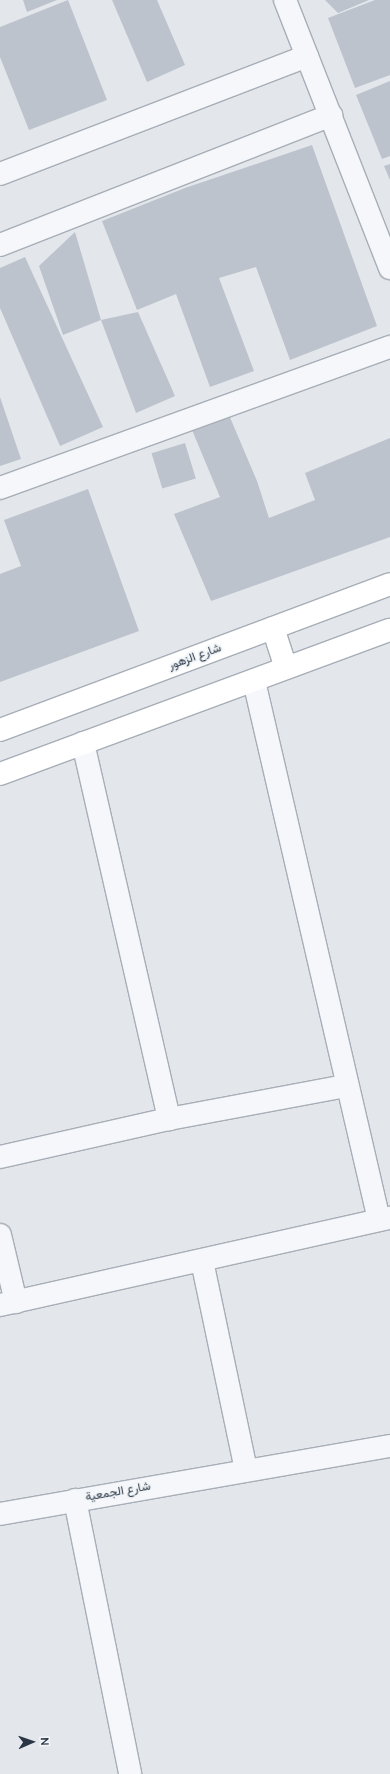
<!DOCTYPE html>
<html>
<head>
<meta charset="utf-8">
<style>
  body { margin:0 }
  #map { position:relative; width:390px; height:1774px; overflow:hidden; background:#e3e7ec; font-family:"Nunito Sans",Vazirmatn,sans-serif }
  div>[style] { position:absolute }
  .building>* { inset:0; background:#bcc3cc; transform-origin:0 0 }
  .roads { filter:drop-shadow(1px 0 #a7aeb7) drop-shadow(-1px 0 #a7aeb7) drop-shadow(0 1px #a7aeb7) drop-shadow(0 -1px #a7aeb7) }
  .minor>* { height:22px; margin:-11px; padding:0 11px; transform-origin:11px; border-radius:11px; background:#f6f7fa }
  .major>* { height:22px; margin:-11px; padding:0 11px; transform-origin:11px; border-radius:11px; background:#fff }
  span { translate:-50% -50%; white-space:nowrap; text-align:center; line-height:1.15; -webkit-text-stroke:4px #f3f6f9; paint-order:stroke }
  .street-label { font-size:12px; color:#293545 }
  .north { position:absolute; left:12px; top:1722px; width:40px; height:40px; -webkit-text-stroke:3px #f3f6f9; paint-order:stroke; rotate:88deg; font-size:11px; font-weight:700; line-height:16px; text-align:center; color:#293545 }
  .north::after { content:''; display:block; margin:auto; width:14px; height:18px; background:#293545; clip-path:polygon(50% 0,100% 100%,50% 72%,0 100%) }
</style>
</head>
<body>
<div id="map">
  <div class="building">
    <i style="clip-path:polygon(23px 0,57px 0,27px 12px)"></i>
    <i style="clip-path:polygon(68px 0,107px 100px,29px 130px,0 57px,0 27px)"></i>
    <i style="clip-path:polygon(112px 0,157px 0,185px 65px,147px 82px)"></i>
    <i style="clip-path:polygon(325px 0,369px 0,338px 13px)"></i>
    <i style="clip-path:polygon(375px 0,390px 0,390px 75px,355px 88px,328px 18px)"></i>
    <i style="clip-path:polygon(390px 81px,390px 156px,382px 159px,356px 95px)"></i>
    <i style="clip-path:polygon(312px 145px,377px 326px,290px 360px,256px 267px,219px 278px,254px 371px,210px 387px,176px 294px,137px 310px,102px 221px,185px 188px)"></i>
    <i style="clip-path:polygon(390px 164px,390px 180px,384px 166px)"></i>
    <i style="clip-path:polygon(75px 232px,101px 320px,63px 335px,39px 266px)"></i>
    <i style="clip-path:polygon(25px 257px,103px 427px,60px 446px,0 308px,0 268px)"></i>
    <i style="clip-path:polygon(138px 312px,175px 396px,136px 413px,101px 320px)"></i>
    <i style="clip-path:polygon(0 397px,21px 459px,0 466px)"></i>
    <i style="clip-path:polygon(229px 415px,257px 481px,269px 518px,315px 500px,305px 473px,390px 438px,390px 537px,211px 601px,174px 514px,220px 497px,192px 430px)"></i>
    <i style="left:185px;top:443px;width:37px;height:35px;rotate:73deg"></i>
    <i style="clip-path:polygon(88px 489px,139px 631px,0 682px,0 574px,21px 566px,4px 520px)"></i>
  </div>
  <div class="roads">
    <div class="minor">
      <i style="left:285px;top:0;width:288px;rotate:68.6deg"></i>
      <i style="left:0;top:174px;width:329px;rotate:-21deg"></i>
      <i style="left:0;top:245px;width:356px;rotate:-21.4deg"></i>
      <i style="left:0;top:488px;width:415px;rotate:-19.9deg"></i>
      <i style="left:254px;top:681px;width:553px;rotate:76.94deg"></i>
      <i style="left:83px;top:743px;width:386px;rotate:77.1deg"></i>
      <i style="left:0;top:1157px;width:173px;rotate:-12.7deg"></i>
      <i style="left:169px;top:1119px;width:180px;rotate:-10.6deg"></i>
      <i style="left:0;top:1235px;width:69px;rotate:76.6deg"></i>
      <i style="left:202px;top:1261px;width:214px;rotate:78.1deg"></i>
      <i style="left:0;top:1305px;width:400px;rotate:-12.6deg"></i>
      <i style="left:75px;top:1500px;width:279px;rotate:78.6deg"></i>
      <i style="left:0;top:1514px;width:396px;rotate:-9.9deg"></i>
    </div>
    <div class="major">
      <i style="left:273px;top:628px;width:42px;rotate:72deg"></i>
      <i style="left:0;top:730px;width:416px;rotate:-20.5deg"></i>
      <i style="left:0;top:774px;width:416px;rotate:-20.3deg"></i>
    </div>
  </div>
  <div class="street-label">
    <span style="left:195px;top:657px;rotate:-20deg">شارع الزهور</span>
    <span style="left:118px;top:1492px;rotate:-10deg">شارع الجمعية</span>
  </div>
  <div class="north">N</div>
</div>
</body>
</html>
